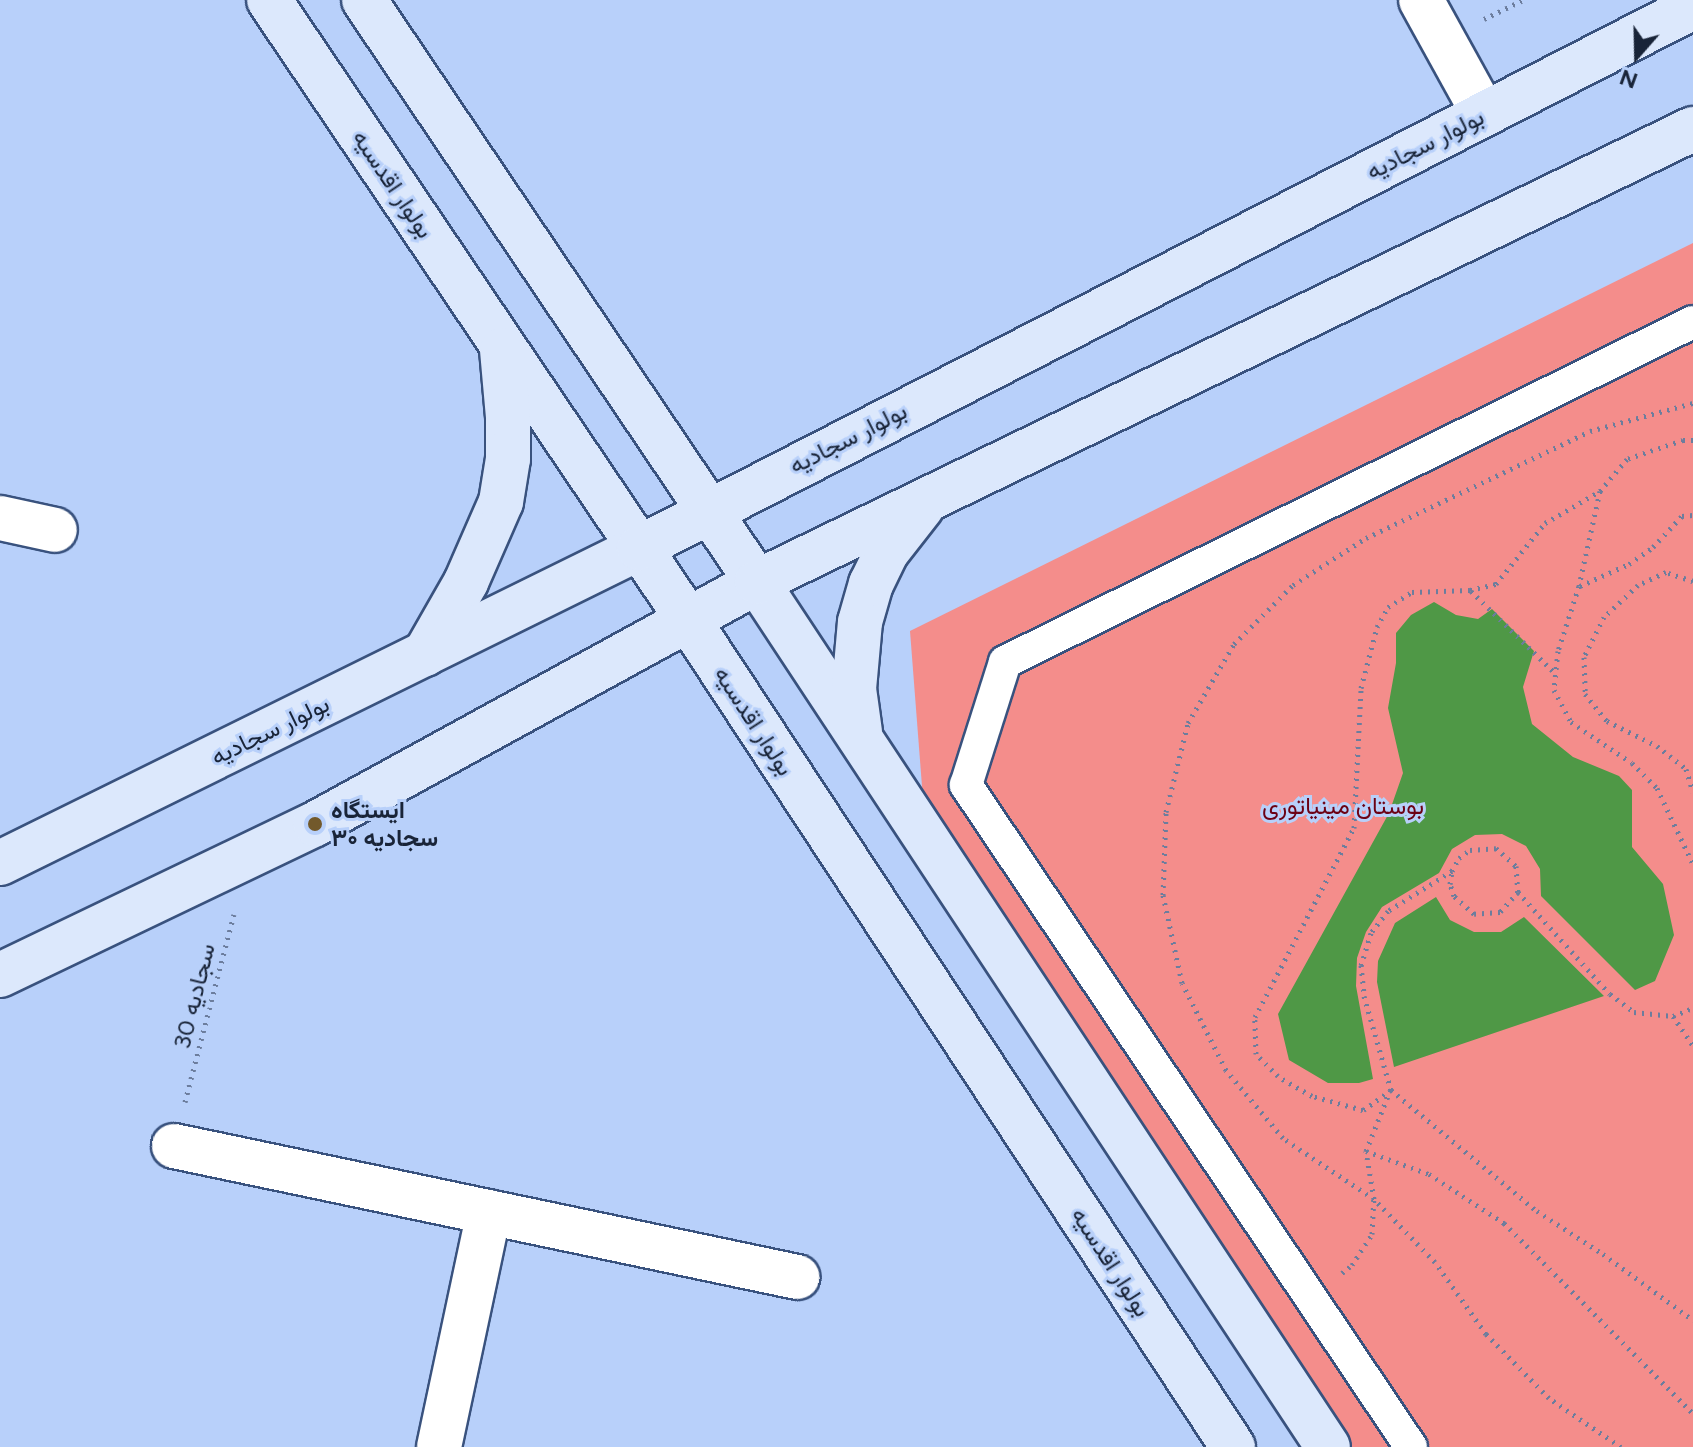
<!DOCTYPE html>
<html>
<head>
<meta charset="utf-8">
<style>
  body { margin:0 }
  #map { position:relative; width:1693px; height:1447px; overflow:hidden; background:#b8d0fa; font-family:Figtree,Vazirmatn,sans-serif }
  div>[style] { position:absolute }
  .green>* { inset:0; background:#f48d8b }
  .water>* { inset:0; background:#4f9846 }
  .path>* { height:5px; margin-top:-2.5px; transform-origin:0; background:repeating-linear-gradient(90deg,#6c7d9d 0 2px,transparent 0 8px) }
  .roads { filter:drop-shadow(2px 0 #39527e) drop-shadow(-2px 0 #39527e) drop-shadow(0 2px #39527e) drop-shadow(0 -2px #39527e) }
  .pedestrian>* { height:32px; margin:-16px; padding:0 16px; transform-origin:16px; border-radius:16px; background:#fff }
  .minor>* { height:44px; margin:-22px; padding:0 22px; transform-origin:22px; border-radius:22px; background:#fff }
  .secondary>* { height:44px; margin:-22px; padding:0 22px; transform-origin:22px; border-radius:22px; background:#dce8fc }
  .dots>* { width:22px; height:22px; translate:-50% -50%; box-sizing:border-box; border:4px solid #b8d0fa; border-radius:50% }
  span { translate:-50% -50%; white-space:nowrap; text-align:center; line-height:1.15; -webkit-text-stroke:6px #b8d0fa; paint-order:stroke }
  .street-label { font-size:24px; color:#192438 }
  .park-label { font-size:24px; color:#6c0215 }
  .poi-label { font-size:24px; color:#192438; font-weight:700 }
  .left { translate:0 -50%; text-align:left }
  .north { position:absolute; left:1597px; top:16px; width:80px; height:80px; -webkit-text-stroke:6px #b8d0fa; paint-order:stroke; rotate:200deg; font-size:22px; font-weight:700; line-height:32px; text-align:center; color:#192438 }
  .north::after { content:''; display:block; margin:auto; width:28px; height:36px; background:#192438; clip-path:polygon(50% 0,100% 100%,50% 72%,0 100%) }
</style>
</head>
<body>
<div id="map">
  <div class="green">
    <i style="clip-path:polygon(1693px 243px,1693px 1447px,1352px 1447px,924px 812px,910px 631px)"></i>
  </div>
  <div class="water">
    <i style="clip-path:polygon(1434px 602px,1456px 615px,1478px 619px,1492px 609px,1534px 651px,1523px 687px,1532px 724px,1573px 757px,1619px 776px,1632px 790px,1632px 847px,1663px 884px,1674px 935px,1655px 981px,1635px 990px,1541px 896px,1540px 869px,1526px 846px,1502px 834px,1475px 835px,1452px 849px,1439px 873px,1382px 907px,1366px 932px,1357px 958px,1356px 986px,1373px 1079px,1359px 1083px,1328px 1083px,1289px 1060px,1278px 1014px,1389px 813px,1403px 773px,1388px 708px,1396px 663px,1396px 633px,1411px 615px)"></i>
    <i style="clip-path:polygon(1436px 897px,1450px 920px,1474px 932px,1501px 932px,1524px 917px,1604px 996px,1394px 1067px,1377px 982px,1378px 961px,1395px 923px)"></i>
  </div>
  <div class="path">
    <i style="left:1484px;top:19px;width:43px;rotate:-26deg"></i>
    <i style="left:1693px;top:440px;width:10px;rotate:180deg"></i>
    <i style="left:1683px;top:440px;width:59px;rotate:161.3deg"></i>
    <i style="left:1627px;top:459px;width:42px;rotate:130.2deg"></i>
    <i style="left:1600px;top:491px;width:97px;rotate:102.5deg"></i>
    <i style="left:1579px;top:586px;width:68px;rotate:107.9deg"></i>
    <i style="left:1558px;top:651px;width:39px;rotate:96deg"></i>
    <i style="left:1554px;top:690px;width:36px;rotate:62deg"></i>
    <i style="left:1571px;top:722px;width:73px;rotate:33.9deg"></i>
    <i style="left:1632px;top:763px;width:35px;rotate:45deg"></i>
    <i style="left:1657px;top:788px;width:84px;rotate:64.7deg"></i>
    <i style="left:1693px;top:581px;width:28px;rotate:-162deg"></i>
    <i style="left:1666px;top:572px;width:31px;rotate:155deg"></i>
    <i style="left:1638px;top:585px;width:47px;rotate:136.7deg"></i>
    <i style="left:1604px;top:617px;width:45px;rotate:116.6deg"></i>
    <i style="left:1584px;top:657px;width:37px;rotate:88deg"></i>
    <i style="left:1585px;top:694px;width:35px;rotate:51deg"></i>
    <i style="left:1607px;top:721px;width:56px;rotate:26.6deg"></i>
    <i style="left:1657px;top:746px;width:37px;rotate:38deg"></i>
    <i style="left:1686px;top:769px;width:24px;rotate:73deg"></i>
    <i style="left:1580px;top:586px;width:54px;rotate:-24.2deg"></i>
    <i style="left:1629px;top:564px;width:29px;rotate:-35deg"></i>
    <i style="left:1653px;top:547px;width:42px;rotate:-46.9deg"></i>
    <i style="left:1682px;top:516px;width:11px;rotate:-5deg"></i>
    <i style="left:1471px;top:591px;width:117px;rotate:44.3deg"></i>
    <i style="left:1452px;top:871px;width:75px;rotate:148deg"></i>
    <i style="left:1388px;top:911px;width:28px;rotate:128deg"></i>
    <i style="left:1371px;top:933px;width:34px;rotate:107deg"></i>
    <i style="left:1361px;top:965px;width:31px;rotate:84deg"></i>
    <i style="left:1364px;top:996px;width:98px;rotate:74deg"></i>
    <i style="left:1391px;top:1090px;width:190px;rotate:39.7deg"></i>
    <i style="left:1537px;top:1211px;width:79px;rotate:33.1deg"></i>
    <i style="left:1603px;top:1254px;width:112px;rotate:36.3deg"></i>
    <i style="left:1518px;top:892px;width:27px;rotate:132deg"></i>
    <i style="left:1500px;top:912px;width:26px;rotate:176deg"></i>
    <i style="left:1474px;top:914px;width:27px;rotate:-138deg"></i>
    <i style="left:1454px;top:896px;width:13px;rotate:-108deg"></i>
    <i style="left:1450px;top:884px;width:13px;rotate:-81deg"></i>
    <i style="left:1452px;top:871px;width:15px;rotate:-62deg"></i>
    <i style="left:1459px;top:858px;width:14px;rotate:-36deg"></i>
    <i style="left:1470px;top:850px;width:26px;rotate:-4deg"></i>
    <i style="left:1496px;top:848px;width:27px;rotate:42deg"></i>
    <i style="left:1516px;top:866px;width:26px;rotate:86deg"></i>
    <i style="left:1518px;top:892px;width:137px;rotate:48deg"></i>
    <i style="left:1610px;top:994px;width:30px;rotate:37deg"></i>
    <i style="left:1634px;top:1012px;width:39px;rotate:6deg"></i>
    <i style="left:1673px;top:1016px;width:22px;rotate:-22deg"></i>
    <i style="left:1673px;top:1016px;width:36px;rotate:56deg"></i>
    <i style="left:1391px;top:1090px;width:34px;rotate:144deg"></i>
    <i style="left:1363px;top:1110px;width:53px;rotate:-164.6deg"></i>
    <i style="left:1312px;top:1096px;width:39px;rotate:-150deg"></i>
    <i style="left:1278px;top:1076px;width:31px;rotate:-135deg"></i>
    <i style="left:1256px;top:1054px;width:37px;rotate:-92deg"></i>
    <i style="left:1255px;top:1017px;width:213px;rotate:-62.4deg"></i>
    <i style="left:1354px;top:828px;width:140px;rotate:-87.1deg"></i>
    <i style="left:1361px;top:688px;width:63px;rotate:-75.3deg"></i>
    <i style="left:1377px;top:627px;width:23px;rotate:-61deg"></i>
    <i style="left:1388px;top:607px;width:28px;rotate:-32deg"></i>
    <i style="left:1412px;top:592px;width:58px;rotate:-2deg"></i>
    <i style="left:1470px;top:590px;width:27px;rotate:-13deg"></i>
    <i style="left:1496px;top:584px;width:78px;rotate:-51.2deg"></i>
    <i style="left:1545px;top:523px;width:64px;rotate:-30.2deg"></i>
    <i style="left:185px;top:1102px;width:194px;rotate:-75.4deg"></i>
    <i style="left:1366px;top:1151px;width:67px;rotate:20.1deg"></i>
    <i style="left:1429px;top:1174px;width:90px;rotate:33.2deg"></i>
    <i style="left:1504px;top:1223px;width:268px;rotate:45.2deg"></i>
    <i style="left:1342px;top:1273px;width:13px;rotate:-39deg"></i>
    <i style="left:1352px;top:1265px;width:37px;rotate:-57deg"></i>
    <i style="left:1372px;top:1234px;width:35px;rotate:-87deg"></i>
    <i style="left:1374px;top:1199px;width:49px;rotate:-99.5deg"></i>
    <i style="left:1366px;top:1151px;width:65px;rotate:-68.2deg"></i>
    <i style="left:1621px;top:1447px;width:87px;rotate:-145.8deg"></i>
    <i style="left:1549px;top:1398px;width:90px;rotate:-134.5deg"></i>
    <i style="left:1486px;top:1334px;width:88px;rotate:-125.3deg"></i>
    <i style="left:1435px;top:1262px;width:88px;rotate:-134.1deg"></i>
    <i style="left:1374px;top:1199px;width:110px;rotate:-146.2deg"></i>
    <i style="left:1283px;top:1138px;width:89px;rotate:-130deg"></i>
    <i style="left:1226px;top:1070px;width:97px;rotate:-116.8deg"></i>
    <i style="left:1182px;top:983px;width:90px;rotate:-102.2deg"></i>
    <i style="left:1163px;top:895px;width:83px;rotate:-87.9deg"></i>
    <i style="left:1166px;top:812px;width:92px;rotate:-76.1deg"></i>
    <i style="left:1188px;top:723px;width:91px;rotate:-59.8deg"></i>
    <i style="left:1234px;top:644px;width:83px;rotate:-45deg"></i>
    <i style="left:1293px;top:585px;width:87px;rotate:-32.8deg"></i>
    <i style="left:1366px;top:538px;width:248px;rotate:-25.5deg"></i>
    <i style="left:1590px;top:431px;width:107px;rotate:-15.2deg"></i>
  </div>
  <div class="roads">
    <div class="pedestrian">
      <i style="left:1411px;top:1447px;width:798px;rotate:-123.91deg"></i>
      <i style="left:966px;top:785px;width:129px;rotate:-72.4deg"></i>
      <i style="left:1005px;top:662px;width:767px;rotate:-26.3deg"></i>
    </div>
    <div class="minor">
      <i style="left:1421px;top:0;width:130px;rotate:61.1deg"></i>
      <i style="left:0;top:518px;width:56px;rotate:12.3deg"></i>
      <i style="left:174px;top:1146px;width:637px;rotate:11.87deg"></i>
      <i style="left:439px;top:1447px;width:240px;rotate:-78deg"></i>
    </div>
    <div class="secondary">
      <i style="left:269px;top:0;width:750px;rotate:55.93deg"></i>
      <i style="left:689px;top:621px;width:989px;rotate:56.63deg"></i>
      <i style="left:364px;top:0;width:702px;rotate:55.97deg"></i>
      <i style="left:757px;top:582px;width:1036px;rotate:56.57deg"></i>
      <i style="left:425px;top:654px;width:83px;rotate:-60.3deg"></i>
      <i style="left:466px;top:582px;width:87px;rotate:-66.4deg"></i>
      <i style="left:501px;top:502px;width:44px;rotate:-80.8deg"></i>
      <i style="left:508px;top:459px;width:42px;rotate:-90deg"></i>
      <i style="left:508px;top:417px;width:67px;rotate:-95.1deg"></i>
      <i style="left:860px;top:732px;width:43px;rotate:-97.9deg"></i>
      <i style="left:854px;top:689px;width:67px;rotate:-84.9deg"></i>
      <i style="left:860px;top:622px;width:40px;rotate:-74deg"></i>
      <i style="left:871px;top:584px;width:34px;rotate:-64deg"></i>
      <i style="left:886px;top:553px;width:58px;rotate:-52deg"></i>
      <i style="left:0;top:863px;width:712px;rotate:-26.24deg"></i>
      <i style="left:639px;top:548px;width:1185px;rotate:-27.17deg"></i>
      <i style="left:0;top:975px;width:349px;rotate:-25.6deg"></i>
      <i style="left:315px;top:824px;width:504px;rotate:-28.7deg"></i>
      <i style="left:757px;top:582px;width:1040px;rotate:-25.83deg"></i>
    </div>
  </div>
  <div class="dots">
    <i style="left:315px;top:824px;background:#72592b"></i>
  </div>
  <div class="street-label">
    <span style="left:1425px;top:144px;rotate:-27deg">بولوار سجادیه</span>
    <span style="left:393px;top:184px;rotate:56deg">بولوار اقدسیه</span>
    <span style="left:848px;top:438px;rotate:-27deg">بولوار سجادیه</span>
    <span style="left:754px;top:721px;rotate:57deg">بولوار اقدسیه</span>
    <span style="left:270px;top:730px;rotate:-26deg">بولوار سجادیه</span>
    <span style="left:194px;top:996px;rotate:-76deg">سجادیه 30</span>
    <span style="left:1111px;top:1262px;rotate:57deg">بولوار اقدسیه</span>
  </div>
  <div class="park-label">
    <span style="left:1343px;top:806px">بوستان مینیاتوری</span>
  </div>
  <div class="poi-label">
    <span class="left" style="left:331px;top:824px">ایستگاه<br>سجادیه ۳۰</span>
  </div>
  <div class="north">N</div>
</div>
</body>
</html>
